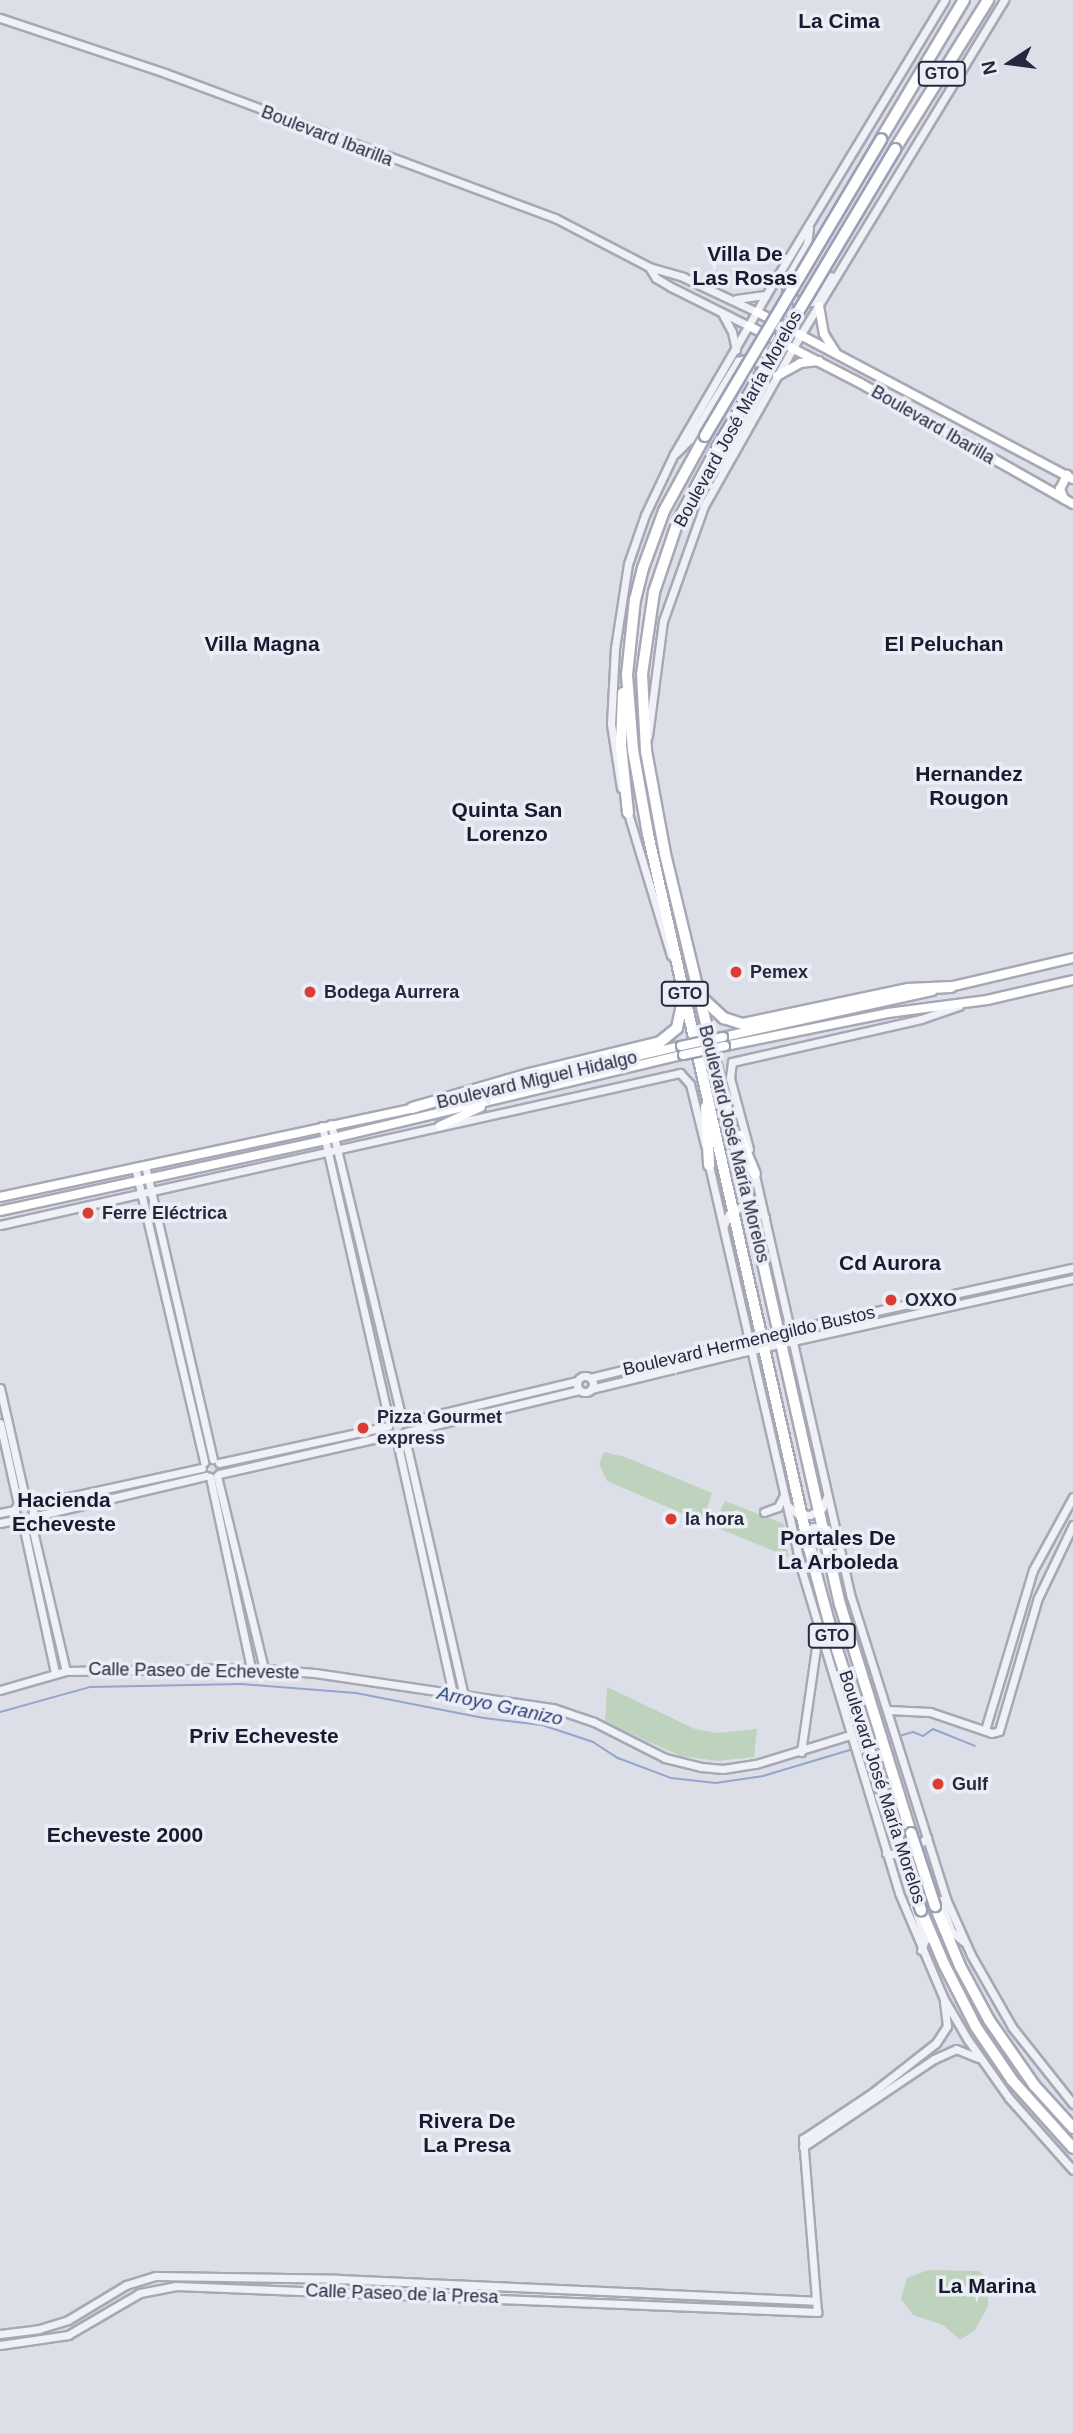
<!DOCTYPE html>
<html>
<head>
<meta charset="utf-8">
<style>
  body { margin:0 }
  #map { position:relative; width:1073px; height:2434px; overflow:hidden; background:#dddfe8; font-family:Helvetica,sans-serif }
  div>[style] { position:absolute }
  .green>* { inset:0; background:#bed3bd }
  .stream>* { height:2px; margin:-1px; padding:0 1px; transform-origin:1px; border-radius:1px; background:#94a4cc }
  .roads { filter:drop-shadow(2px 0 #a6a8b6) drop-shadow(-2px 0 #a6a8b6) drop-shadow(0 2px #a6a8b6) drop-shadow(0 -2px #a6a8b6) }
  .tertiary>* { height:7px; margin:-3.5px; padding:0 3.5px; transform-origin:3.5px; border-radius:3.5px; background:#f0f1f6 }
  .tertiary>.ring { margin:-3.5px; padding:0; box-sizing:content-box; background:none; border:7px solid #f0f1f6; border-radius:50% }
  .secondary>* { height:8px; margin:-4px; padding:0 4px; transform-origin:4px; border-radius:4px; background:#fff }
  .primary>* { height:10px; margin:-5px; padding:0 5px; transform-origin:5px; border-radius:5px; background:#fff }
  .bridges { filter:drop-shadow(2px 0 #9ba0b5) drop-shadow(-2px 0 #9ba0b5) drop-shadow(0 2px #9ba0b5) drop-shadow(0 -2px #9ba0b5) }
  .secondary-bridge>* { height:8px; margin:-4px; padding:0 4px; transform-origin:4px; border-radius:4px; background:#fff }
  .primary-bridge>* { height:10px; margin:-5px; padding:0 5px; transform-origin:5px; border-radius:5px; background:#fff }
  .dots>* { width:19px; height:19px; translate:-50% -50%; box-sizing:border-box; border:4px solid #eceef6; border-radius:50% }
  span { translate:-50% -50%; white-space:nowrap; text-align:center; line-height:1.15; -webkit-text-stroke:7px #eceef6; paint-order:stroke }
  .shield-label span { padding:2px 5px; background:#eceef6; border:2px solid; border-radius:5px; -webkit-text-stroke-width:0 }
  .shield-label { font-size:16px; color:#252940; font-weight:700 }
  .street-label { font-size:18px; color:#252940 }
  .poi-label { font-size:18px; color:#252940; font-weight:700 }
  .left { translate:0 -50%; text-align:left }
  .water-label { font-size:19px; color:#2b3e78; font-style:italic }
  .quarter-label { font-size:21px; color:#171b31; font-weight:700 }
  .north { position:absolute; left:975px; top:28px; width:70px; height:70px; -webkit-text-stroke:5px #eceef6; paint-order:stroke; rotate:257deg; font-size:19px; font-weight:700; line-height:28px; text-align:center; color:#252940 }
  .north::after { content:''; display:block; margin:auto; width:24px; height:32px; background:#252940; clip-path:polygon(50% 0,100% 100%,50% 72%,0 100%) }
</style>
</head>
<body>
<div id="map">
  <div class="green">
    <i style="clip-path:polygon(604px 1452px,625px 1457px,712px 1493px,702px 1522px,607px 1481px,599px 1464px)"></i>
    <i style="clip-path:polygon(725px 1501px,784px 1524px,788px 1557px,713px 1526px)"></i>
    <i style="clip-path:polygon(607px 1687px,695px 1729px,717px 1733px,757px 1729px,754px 1757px,717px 1761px,681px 1756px,642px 1739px,605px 1721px)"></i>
    <i style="clip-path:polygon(928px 2270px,978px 2271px,988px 2278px,988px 2306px,975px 2330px,960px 2340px,943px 2325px,913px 2315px,901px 2299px,907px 2278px)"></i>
  </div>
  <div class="stream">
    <i style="left:0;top:1712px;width:93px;rotate:-15.5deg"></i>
    <i style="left:90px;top:1687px;width:151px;rotate:-1.1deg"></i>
    <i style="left:241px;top:1684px;width:115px;rotate:4.5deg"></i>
    <i style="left:356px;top:1693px;width:130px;rotate:11.1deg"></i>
    <i style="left:484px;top:1718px;width:58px;rotate:6.9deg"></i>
    <i style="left:542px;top:1725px;width:54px;rotate:18.4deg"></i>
    <i style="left:593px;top:1742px;width:30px;rotate:33deg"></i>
    <i style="left:618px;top:1758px;width:57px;rotate:20.7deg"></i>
    <i style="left:671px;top:1778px;width:45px;rotate:6.3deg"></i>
    <i style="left:716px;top:1783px;width:48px;rotate:-8.5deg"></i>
    <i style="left:763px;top:1776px;width:94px;rotate:-16.7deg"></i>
    <i style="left:899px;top:1736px;width:15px;rotate:-16deg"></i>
    <i style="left:913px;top:1732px;width:11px;rotate:22deg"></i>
    <i style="left:923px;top:1736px;width:12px;rotate:-35deg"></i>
    <i style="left:933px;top:1729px;width:45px;rotate:22deg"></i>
  </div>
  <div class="roads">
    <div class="tertiary">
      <i style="left:0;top:18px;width:174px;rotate:18.4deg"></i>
      <i style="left:165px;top:73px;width:416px;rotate:20.4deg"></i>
      <i style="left:555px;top:218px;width:106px;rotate:27.5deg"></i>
      <i style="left:649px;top:267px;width:35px;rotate:16deg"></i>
      <i style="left:683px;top:277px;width:82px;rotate:25.3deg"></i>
      <i style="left:809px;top:228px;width:16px;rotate:97deg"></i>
      <i style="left:807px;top:244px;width:36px;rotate:120deg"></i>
      <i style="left:789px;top:275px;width:15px;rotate:101deg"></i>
      <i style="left:786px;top:290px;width:18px;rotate:47deg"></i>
      <i style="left:798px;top:303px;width:14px;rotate:-4deg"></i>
      <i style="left:812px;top:302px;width:32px;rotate:-54deg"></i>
      <i style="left:649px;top:267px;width:13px;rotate:58deg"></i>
      <i style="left:656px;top:278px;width:17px;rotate:31deg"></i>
      <i style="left:671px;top:287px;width:87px;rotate:26.6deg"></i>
      <i style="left:736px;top:299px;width:29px;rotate:-8deg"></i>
      <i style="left:722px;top:313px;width:21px;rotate:62deg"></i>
      <i style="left:732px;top:332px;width:18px;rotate:77deg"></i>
      <i style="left:676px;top:453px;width:20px;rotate:-45deg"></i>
      <i style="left:690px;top:439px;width:92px;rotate:-58.4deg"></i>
      <i style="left:738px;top:361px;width:11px;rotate:-15deg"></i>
      <i style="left:749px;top:358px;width:13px;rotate:32deg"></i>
      <i style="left:760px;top:365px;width:19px;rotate:74deg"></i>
      <i style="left:765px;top:383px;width:97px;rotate:118.9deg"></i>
      <i style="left:648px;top:736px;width:116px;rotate:-82.6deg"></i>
      <i style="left:663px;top:621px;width:122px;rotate:-70.4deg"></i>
      <i style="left:704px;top:506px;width:192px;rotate:-60.6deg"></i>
      <i style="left:798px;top:339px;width:397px;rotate:-58.7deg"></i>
      <i style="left:621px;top:788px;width:65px;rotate:-98.9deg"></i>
      <i style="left:611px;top:724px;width:76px;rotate:-87deg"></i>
      <i style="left:615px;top:648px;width:85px;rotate:-81.2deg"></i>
      <i style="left:628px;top:564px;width:52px;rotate:-70.9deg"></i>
      <i style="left:645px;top:515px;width:68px;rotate:-64.6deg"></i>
      <i style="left:674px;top:454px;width:184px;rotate:-59.9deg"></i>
      <i style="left:766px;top:295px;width:345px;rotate:-58.8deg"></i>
      <i style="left:627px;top:810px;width:152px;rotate:73.2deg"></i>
      <i style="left:331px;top:1124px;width:303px;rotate:76.5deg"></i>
      <i style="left:322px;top:1126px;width:303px;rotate:77.2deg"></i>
      <i style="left:749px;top:1149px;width:73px;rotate:-105deg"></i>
      <i style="left:730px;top:1078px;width:16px;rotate:-83deg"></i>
      <i style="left:732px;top:1062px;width:194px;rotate:-12.8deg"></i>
      <i style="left:921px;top:1019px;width:40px;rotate:-18.9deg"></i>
      <i style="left:708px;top:1161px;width:417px;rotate:77.1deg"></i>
      <i style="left:801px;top:1568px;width:339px;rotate:73.2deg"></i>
      <i style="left:899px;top:1893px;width:115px;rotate:67deg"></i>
      <i style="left:944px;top:1999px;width:48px;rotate:59.7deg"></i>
      <i style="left:968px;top:2040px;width:71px;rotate:54.7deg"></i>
      <i style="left:1009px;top:2098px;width:96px;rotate:48.4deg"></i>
      <i style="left:145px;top:1165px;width:302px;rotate:77deg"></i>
      <i style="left:135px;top:1167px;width:303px;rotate:76.8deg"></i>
      <i style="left:754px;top:1171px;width:437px;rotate:77.2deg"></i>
      <i style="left:851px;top:1597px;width:317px;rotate:72.5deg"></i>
      <i style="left:946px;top:1899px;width:61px;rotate:65.9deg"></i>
      <i style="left:971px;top:1955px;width:83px;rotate:60.3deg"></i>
      <i style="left:1012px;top:2027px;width:98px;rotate:51.6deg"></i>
      <i style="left:0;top:1225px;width:697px;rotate:-12.6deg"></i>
      <i style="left:680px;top:1073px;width:15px;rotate:48deg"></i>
      <i style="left:690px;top:1084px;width:63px;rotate:76.2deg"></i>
      <i style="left:724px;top:1225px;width:12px;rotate:-66deg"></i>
      <i style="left:729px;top:1214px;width:14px;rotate:-30deg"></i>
      <i style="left:741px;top:1207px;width:12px;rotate:5deg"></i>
      <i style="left:753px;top:1208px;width:15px;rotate:37deg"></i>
      <i class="ring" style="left:577px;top:1376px;width:9px;height:9px"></i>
      <i style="left:590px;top:1378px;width:164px;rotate:-13.8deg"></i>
      <i style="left:749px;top:1339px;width:332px;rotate:-12.4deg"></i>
      <i style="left:0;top:1388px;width:117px;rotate:77.2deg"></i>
      <i style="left:591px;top:1389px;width:156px;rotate:-13.7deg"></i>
      <i style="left:743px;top:1352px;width:338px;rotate:-12.5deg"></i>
      <i style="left:406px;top:1422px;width:176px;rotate:-13.5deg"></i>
      <i style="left:0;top:1423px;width:83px;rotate:77.5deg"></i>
      <i style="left:406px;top:1432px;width:178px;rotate:-13.6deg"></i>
      <i style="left:404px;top:1434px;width:269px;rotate:77.1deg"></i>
      <i style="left:396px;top:1437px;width:263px;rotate:77.5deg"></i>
      <i style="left:219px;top:1463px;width:173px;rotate:-12.3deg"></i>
      <i style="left:219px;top:1474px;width:176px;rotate:-12.8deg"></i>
      <i style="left:217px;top:1476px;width:199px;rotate:76.3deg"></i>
      <i style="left:210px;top:1477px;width:195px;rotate:77.9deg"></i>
      <i class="ring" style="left:15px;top:1502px;width:11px;height:11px"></i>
      <i style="left:32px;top:1505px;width:174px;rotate:-12.3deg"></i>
      <i style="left:788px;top:1506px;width:13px;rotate:39deg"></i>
      <i style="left:798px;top:1514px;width:12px;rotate:5deg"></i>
      <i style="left:810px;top:1515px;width:14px;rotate:-30deg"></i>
      <i style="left:822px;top:1508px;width:12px;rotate:-66deg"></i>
      <i style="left:764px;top:1512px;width:15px;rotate:-20deg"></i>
      <i style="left:778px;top:1507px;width:13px;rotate:-63deg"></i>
      <i style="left:0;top:1513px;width:14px;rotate:-12deg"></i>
      <i style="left:32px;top:1517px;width:179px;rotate:-13.3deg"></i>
      <i style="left:30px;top:1518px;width:157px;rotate:76.8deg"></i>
      <i style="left:22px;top:1520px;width:157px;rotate:77.8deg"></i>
      <i style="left:0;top:1523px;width:19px;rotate:-12deg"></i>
      <i style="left:797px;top:1547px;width:14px;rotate:-69deg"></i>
      <i style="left:802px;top:1534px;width:13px;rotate:-32deg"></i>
      <i style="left:813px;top:1527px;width:14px;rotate:8deg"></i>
      <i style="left:827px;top:1529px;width:13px;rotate:51deg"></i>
      <i style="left:0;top:1690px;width:69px;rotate:-16.1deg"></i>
      <i style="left:66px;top:1671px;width:185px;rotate:-0.9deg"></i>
      <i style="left:251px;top:1668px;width:64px;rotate:4.5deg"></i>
      <i style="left:315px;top:1673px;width:241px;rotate:8.4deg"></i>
      <i style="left:553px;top:1708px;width:43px;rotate:18.9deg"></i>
      <i style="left:594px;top:1722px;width:80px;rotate:26.9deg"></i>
      <i style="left:665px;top:1758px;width:37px;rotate:14deg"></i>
      <i style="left:701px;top:1767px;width:22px;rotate:5deg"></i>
      <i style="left:723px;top:1769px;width:33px;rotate:-9deg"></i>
      <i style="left:756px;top:1764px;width:98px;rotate:-17.1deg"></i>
      <i style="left:888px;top:1710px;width:42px;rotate:2.7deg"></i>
      <i style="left:930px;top:1712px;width:65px;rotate:18.7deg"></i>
      <i style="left:992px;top:1733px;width:7px;rotate:-16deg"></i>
      <i style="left:999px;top:1731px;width:139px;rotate:-73.7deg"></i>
      <i style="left:1038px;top:1598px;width:81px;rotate:-64.4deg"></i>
      <i style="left:985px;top:1730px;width:167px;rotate:-73.3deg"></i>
      <i style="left:1033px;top:1570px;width:83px;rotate:-61.3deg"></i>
      <i style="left:801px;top:1752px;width:119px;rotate:-81.8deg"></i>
      <i style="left:886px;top:1853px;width:20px;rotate:9deg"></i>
      <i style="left:906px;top:1856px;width:28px;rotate:-41deg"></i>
      <i style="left:921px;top:1950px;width:11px;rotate:-68deg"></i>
      <i style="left:925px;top:1940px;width:36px;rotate:-108deg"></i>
      <i style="left:914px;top:1906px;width:13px;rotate:-39deg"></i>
      <i style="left:924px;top:1898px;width:16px;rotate:7deg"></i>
      <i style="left:940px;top:1900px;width:33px;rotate:70deg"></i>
      <i style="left:951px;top:1931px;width:16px;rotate:40deg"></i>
      <i style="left:803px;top:2147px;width:158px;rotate:-33.9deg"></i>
      <i style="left:934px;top:2059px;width:24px;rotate:-24deg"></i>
      <i style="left:956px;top:2049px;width:24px;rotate:22deg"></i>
      <i style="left:0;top:2334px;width:39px;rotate:-7deg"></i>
      <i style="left:39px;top:2329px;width:30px;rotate:-17deg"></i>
      <i style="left:68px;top:2320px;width:68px;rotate:-31.1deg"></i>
      <i style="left:126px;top:2285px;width:31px;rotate:-17deg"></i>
      <i style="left:156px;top:2276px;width:182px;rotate:0.9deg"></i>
      <i style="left:338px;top:2279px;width:478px;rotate:2.6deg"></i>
      <i style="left:0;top:2345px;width:69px;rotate:-8.4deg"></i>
      <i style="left:68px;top:2335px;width:83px;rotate:-30.3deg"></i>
      <i style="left:140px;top:2293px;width:37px;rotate:-11deg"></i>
      <i style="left:176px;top:2286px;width:642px;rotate:2.32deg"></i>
      <i style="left:817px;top:2312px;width:174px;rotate:-94.6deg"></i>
      <i style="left:803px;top:2139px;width:83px;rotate:-33.7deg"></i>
      <i style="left:872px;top:2093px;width:81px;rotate:-38deg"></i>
      <i style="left:936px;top:2043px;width:20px;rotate:-57deg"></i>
      <i style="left:947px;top:2026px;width:26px;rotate:-97deg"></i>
    </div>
    <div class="secondary">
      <i style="left:819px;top:306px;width:28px;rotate:80deg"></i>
      <i style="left:824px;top:334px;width:22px;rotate:58deg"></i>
      <i style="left:757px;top:312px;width:357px;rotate:27.9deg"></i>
      <i style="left:749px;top:326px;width:125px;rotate:27.2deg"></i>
      <i style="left:860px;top:383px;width:245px;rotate:29.6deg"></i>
      <i style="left:777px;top:376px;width:26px;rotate:-29deg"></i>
      <i style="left:800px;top:363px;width:19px;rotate:-6deg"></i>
      <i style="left:1064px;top:499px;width:11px;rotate:-112deg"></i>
      <i style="left:1060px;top:489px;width:16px;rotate:-63deg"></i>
      <i style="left:945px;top:988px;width:131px;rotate:-13.2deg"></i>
      <i style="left:723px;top:1037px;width:214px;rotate:-12.4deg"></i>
      <i style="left:725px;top:1046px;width:166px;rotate:-11.4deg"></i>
      <i style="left:888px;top:1013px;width:100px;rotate:-7.5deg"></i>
      <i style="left:987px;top:1000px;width:88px;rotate:-13.1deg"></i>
      <i style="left:456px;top:1099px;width:231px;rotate:-13.3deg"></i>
      <i style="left:440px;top:1126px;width:45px;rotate:-24.9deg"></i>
      <i style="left:0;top:1197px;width:425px;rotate:-12.1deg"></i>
      <i style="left:0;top:1211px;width:333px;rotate:-12.3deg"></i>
      <i style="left:325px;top:1140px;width:368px;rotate:-13.4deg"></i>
    </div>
    <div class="primary">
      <i style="left:881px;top:139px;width:162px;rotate:-59.2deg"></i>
      <i style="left:895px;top:149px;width:176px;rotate:-58deg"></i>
      <i style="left:705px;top:436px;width:85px;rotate:118.7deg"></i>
      <i style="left:664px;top:511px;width:61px;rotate:110.2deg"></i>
      <i style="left:643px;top:568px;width:32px;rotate:104deg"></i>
      <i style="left:635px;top:599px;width:76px;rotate:96deg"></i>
      <i style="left:627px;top:675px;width:75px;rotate:85.4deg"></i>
      <i style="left:633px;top:750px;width:85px;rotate:79.9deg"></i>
      <i style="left:648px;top:834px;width:732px;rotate:77.29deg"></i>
      <i style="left:809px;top:1548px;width:92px;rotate:74.9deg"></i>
      <i style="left:833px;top:1637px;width:212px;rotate:72.2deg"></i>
      <i style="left:717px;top:448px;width:83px;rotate:118.1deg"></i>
      <i style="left:678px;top:521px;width:75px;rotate:108.7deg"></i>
      <i style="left:654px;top:592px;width:83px;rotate:98.3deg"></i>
      <i style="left:642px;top:674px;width:77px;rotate:87deg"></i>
      <i style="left:646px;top:751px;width:105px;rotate:79.5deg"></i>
      <i style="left:665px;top:854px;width:357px;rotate:76.4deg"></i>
      <i style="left:749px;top:1201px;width:413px;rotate:77.3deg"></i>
      <i style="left:840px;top:1604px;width:240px;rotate:72.8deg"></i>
      <i style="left:623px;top:693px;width:52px;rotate:92.2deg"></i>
      <i style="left:621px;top:745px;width:68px;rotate:84.1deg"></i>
      <i style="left:700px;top:996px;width:33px;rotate:43deg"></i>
      <i style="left:724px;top:1018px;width:20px;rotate:18deg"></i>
      <i style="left:743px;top:1024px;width:169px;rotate:-12deg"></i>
      <i style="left:908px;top:989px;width:43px;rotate:-2.7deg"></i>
      <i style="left:706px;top:1107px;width:58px;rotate:87deg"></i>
      <i style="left:412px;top:1108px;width:122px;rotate:-16.2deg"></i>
      <i style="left:529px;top:1074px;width:135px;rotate:-13.7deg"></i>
      <i style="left:660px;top:1042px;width:22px;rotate:-39deg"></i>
      <i style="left:677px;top:1028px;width:30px;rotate:-78deg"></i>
      <i style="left:739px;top:1136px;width:41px;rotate:67.2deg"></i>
      <i style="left:935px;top:1906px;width:65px;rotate:67.4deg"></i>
      <i style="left:960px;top:1966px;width:61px;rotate:61.8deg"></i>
      <i style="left:989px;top:2020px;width:79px;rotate:55.3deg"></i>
      <i style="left:1034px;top:2085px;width:58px;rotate:47.8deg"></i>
      <i style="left:921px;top:1910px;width:59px;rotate:66.9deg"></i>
      <i style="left:944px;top:1964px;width:71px;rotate:63.1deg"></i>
      <i style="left:976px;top:2027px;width:64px;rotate:55.8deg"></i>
      <i style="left:1012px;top:2080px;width:91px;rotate:48.1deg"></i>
    </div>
  </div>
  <div class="bridges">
    <div class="secondary-bridge">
      <i style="left:681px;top:1046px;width:43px;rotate:-12.1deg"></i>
      <i style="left:683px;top:1055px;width:43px;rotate:-12.1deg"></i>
    </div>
    <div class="primary-bridge">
      <i style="left:705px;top:436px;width:345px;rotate:-59.3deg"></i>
      <i style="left:717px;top:448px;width:348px;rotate:-59.2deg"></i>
      <i style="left:911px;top:1833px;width:77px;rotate:71.8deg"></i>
      <i style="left:898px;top:1839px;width:75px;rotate:72.1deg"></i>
    </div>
  </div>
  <div class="dots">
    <i style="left:736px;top:972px;background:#db3d34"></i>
    <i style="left:310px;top:992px;background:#db3d34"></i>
    <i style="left:88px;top:1213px;background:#db3d34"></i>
    <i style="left:891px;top:1300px;background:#db3d34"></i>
    <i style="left:363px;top:1428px;background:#db3d34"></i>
    <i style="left:671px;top:1519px;background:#db3d34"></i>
    <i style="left:938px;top:1784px;background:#db3d34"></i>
  </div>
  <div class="shield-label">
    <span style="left:942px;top:74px">GTO</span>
    <span style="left:685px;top:994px">GTO</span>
    <span style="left:832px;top:1636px">GTO</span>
  </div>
  <div class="street-label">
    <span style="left:327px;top:136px;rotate:21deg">Boulevard Ibarilla</span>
    <span style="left:738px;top:419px;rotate:-61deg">Boulevard José María Morelos</span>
    <span style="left:933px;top:425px;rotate:30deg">Boulevard Ibarilla</span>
    <span style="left:537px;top:1080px;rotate:-13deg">Boulevard Miguel Hidalgo</span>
    <span style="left:734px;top:1144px;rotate:76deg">Boulevard José María Morelos</span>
    <span style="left:749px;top:1341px;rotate:-13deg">Boulevard Hermenegildo Bustos</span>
    <span style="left:194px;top:1671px;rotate:1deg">Calle Paseo de Echeveste</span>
    <span style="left:882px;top:1787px;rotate:72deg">Boulevard José María Morelos</span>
    <span style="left:402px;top:2294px;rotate:2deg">Calle Paseo de la Presa</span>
  </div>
  <div class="poi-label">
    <span class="left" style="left:750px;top:972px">Pemex</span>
    <span class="left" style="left:324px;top:992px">Bodega Aurrera</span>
    <span class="left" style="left:102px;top:1213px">Ferre Eléctrica</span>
    <span class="left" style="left:905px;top:1300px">OXXO</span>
    <span class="left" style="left:377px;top:1428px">Pizza Gourmet<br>express</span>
    <span class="left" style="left:685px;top:1519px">la hora</span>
    <span class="left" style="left:952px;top:1784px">Gulf</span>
  </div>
  <div class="water-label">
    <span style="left:500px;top:1706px;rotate:12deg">Arroyo Granizo</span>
  </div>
  <div class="quarter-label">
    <span style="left:839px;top:21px">La Cima</span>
    <span style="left:745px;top:266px">Villa De<br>Las Rosas</span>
    <span style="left:262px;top:644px">Villa Magna</span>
    <span style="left:944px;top:644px">El Peluchan</span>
    <span style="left:969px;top:786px">Hernandez<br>Rougon</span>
    <span style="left:507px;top:822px">Quinta San<br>Lorenzo</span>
    <span style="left:890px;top:1263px">Cd Aurora</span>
    <span style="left:64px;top:1512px">Hacienda<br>Echeveste</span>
    <span style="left:838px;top:1550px">Portales De<br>La Arboleda</span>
    <span style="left:264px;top:1736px">Priv Echeveste</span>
    <span style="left:125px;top:1835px">Echeveste 2000</span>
    <span style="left:467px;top:2133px">Rivera De<br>La Presa</span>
    <span style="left:987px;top:2286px">La Marina</span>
  </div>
  <div class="north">N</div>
</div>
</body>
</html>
